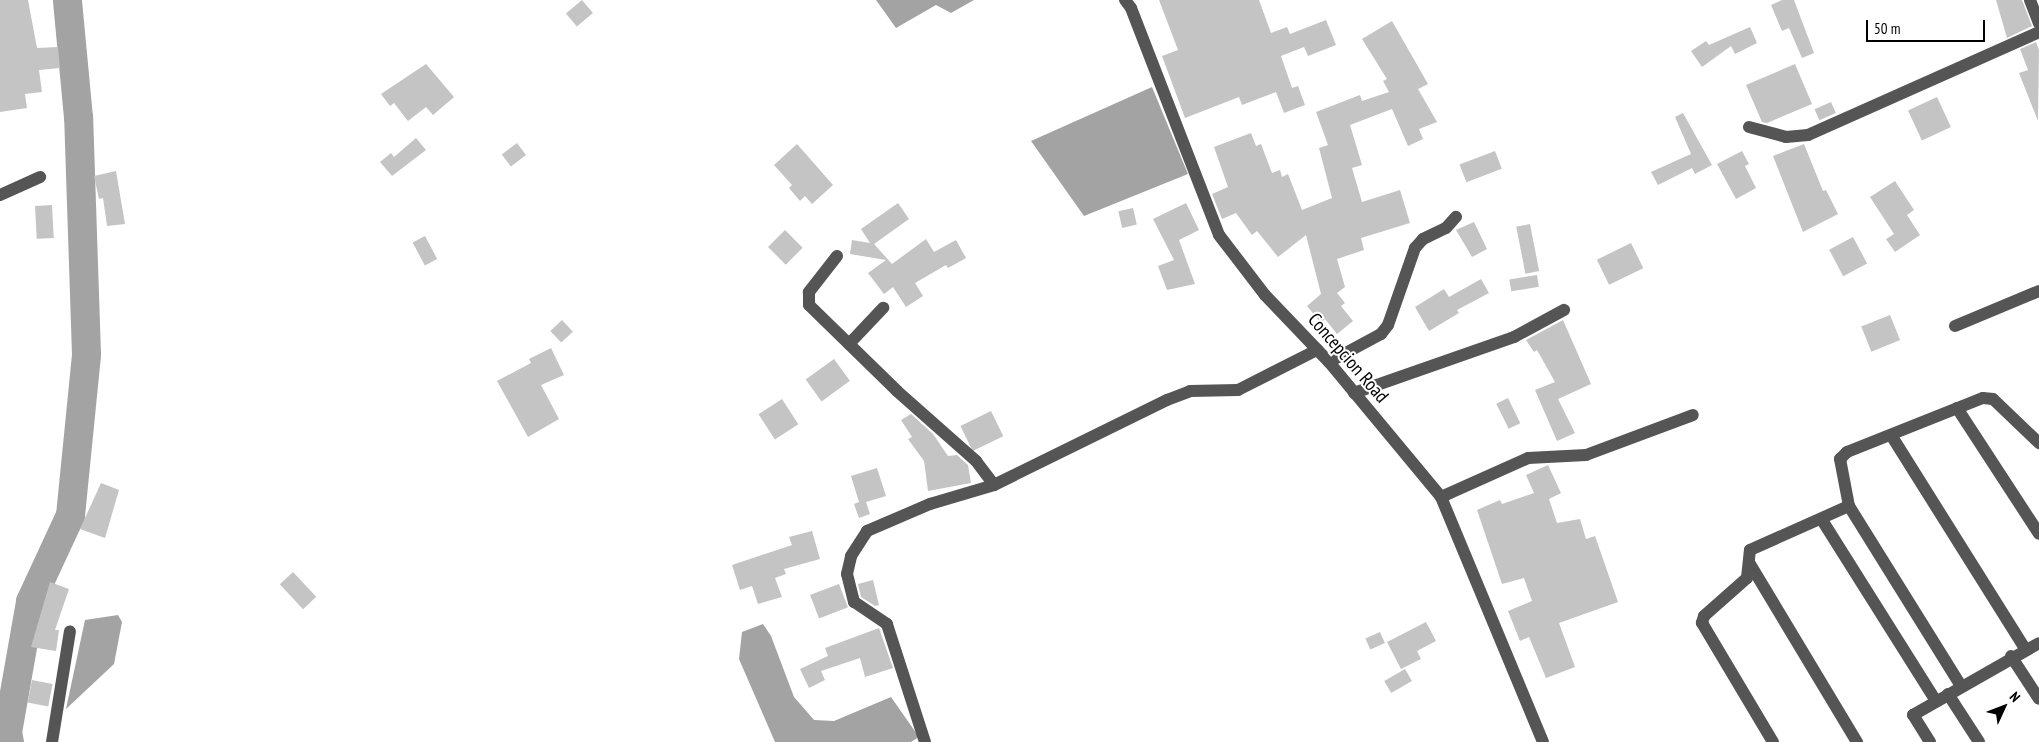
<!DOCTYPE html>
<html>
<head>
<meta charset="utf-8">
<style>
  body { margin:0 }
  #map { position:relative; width:2039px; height:742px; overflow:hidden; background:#fff; font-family:"PT Sans Narrow",sans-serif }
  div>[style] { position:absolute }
  .water>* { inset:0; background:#a3a3a3 }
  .river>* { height:29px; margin:-14.5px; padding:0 14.5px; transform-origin:14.5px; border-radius:14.5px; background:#a3a3a3 }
  .building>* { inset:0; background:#c4c4c4; transform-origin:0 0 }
  .minor>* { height:12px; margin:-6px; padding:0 6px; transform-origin:6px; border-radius:6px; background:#555 }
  span { translate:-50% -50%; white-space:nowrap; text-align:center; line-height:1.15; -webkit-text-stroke:4px #fff; paint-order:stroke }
  .street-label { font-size:19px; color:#000 }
  .north { position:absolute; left:1979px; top:682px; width:50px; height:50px; -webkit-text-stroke:4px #fff; paint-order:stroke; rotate:47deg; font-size:14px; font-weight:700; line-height:20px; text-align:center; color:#000 }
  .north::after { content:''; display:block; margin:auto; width:18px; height:22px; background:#000; clip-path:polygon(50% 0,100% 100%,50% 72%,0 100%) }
  .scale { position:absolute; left:1866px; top:20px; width:119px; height:22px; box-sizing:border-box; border:2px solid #000; border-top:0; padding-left:6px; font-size:15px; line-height:18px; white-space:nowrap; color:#000; -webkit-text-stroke:4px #fff; paint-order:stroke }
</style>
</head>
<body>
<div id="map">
  <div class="water">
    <i style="clip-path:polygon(876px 0,974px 0,951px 13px,936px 5px,896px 28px)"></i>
    <i style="clip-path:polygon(1152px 87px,1188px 174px,1084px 216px,1031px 141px)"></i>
    <i style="clip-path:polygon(118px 615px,122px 622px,114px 664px,66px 709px,85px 620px)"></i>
    <i style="clip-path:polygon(763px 624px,771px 636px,794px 697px,814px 720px,834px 721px,891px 697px,919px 737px,911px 742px,775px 742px,739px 659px,742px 632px)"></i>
  </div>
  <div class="river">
    <i style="left:9px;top:742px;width:10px;rotate:-101deg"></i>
    <i style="left:7px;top:732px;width:133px;rotate:-80deg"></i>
    <i style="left:30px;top:601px;width:95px;rotate:-65.1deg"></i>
    <i style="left:70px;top:515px;width:162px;rotate:-84.3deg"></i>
    <i style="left:86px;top:354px;width:237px;rotate:-91.9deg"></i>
    <i style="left:78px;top:117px;width:118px;rotate:-95.4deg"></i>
  </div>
  <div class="building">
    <i style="clip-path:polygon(0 0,28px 0,37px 48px,58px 47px,60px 68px,39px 70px,42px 92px,25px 94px,27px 108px,0 112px)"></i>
    <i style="left:582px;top:0;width:17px;height:21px;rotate:50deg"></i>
    <i style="clip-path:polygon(1159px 0,1259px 0,1271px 33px,1287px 27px,1290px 34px,1326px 20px,1336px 45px,1308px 56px,1304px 47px,1281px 56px,1292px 88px,1298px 86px,1305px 105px,1284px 113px,1276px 92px,1242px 105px,1239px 97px,1185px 118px,1162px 56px,1178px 50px)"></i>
    <i style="clip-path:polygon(1782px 0,1794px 0,1814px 53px,1802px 58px,1789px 28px,1782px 31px,1771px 5px)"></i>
    <i style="clip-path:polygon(1996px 0,2022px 0,2032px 26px,2007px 38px)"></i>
    <i style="clip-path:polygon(1392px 21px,1428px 84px,1418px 89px,1437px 122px,1419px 129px,1423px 139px,1408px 146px,1392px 109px,1350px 125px,1362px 165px,1352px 168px,1362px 202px,1400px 190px,1410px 223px,1361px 238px,1364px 250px,1337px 259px,1345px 287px,1337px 293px,1345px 303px,1341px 306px,1353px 321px,1337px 334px,1325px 319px,1321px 323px,1307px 306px,1321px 294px,1306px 235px,1278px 257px,1257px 231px,1252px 235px,1236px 213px,1222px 219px,1212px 194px,1228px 187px,1214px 147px,1251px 133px,1256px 146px,1261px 144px,1272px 173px,1280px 170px,1282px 177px,1288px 174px,1302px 210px,1332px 198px,1319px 148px,1328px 145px,1316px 112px,1360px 95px,1362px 101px,1389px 92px,1383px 81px,1387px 79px,1362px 39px)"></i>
    <i style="clip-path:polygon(1750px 27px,1757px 43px,1735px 54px,1731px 46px,1702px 67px,1691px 51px,1706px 41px,1709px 45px)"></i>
    <i style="clip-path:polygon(2036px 42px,2039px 50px,2038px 121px,2019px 73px,2028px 70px,2020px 49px)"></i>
    <i style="clip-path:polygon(426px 64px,454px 97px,433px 115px,426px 107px,408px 121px,394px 103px,390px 106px,381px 94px)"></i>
    <i style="clip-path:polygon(1795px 64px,1812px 104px,1767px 123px,1762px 122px,1746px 85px)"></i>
    <i style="left:1937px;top:97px;width:33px;height:32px;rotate:65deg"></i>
    <i style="left:1831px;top:102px;width:12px;height:18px;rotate:66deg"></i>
    <i style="clip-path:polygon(1683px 113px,1712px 165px,1695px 174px,1692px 168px,1658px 185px,1651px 172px,1691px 154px,1675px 117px)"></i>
    <i style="clip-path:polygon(416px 138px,426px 150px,392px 176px,380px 162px,391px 153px,394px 157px)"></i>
    <i style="left:517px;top:143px;width:15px;height:19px;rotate:53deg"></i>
    <i style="clip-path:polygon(797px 144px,833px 185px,812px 204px,805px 196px,800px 201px,789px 188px,792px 185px,774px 165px)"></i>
    <i style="clip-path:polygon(1804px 144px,1823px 191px,1826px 190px,1838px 214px,1803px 232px,1773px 156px)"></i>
    <i style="left:1495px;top:151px;width:19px;height:38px;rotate:69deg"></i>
    <i style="clip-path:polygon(1742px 151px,1749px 164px,1745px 166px,1756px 188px,1736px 199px,1717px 164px)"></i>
    <i style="clip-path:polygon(116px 171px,125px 224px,107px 226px,103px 198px,99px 199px,94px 176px)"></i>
    <i style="clip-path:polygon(1895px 181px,1914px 210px,1907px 215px,1920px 235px,1895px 252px,1886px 239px,1894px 234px,1870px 197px)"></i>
    <i style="clip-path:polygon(898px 203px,909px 219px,874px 244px,892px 264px,926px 239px,934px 252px,956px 240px,966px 258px,948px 268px,946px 265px,915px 283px,923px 296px,906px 307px,893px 287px,884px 294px,868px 273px,886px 260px,850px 254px,852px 240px,870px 243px,861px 229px)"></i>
    <i style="clip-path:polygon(1186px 203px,1199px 230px,1179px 240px,1195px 284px,1167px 290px,1158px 266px,1174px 260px,1153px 219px)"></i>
    <i style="left:52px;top:205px;width:33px;height:17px;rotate:87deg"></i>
    <i style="left:1133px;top:208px;width:17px;height:15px;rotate:77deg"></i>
    <i style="clip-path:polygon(1474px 222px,1487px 249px,1472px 257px,1456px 230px)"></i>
    <i style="left:1530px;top:224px;width:48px;height:14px;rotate:79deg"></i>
    <i style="left:785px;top:230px;width:25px;height:24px;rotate:45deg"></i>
    <i style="left:425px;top:236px;width:26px;height:14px;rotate:62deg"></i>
    <i style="left:1853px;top:237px;width:30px;height:27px;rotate:62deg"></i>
    <i style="left:1631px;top:243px;width:28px;height:38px;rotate:64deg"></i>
    <i style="left:1537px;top:275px;width:12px;height:28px;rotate:81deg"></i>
    <i style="clip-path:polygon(1481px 279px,1489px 293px,1457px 310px,1459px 313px,1429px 331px,1415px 307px,1444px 289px,1449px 297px)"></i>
    <i style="left:1890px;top:315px;width:27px;height:31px;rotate:68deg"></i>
    <i style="left:562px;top:320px;width:16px;height:16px;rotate:47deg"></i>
    <i style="clip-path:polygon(1563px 320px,1591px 384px,1558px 399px,1575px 433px,1557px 441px,1535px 390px,1555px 382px,1537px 350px,1534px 352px,1526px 340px)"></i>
    <i style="clip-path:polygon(551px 348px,564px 375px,541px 385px,559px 419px,528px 437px,497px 381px,531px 363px,529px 359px)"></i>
    <i style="left:834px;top:359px;width:27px;height:35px;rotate:54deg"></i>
    <i style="left:1508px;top:398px;width:28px;height:13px;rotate:64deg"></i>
    <i style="left:782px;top:399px;width:30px;height:28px;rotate:57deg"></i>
    <i style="left:991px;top:411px;width:28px;height:34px;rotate:64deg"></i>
    <i style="clip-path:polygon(911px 414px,933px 434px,948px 456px,957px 455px,968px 465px,971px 483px,928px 491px,924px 461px,908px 439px,912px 437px,901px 420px)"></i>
    <i style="clip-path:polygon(1548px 465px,1561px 493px,1549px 499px,1557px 523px,1580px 519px,1586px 539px,1595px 536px,1618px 602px,1559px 623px,1575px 667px,1546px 678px,1529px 637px,1520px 641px,1508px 611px,1532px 601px,1524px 578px,1502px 584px,1477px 510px,1500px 500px,1502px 504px,1534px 493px,1526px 475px)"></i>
    <i style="clip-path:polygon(877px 468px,886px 496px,866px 502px,870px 514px,859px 518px,854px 504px,859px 502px,851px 476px)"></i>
    <i style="clip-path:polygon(101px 483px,119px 490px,105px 538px,80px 529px)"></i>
    <i style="clip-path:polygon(812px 531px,820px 559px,784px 569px,786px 574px,775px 578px,782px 597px,758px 604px,752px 586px,740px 590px,732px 565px,792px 545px,789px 537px)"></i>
    <i style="left:293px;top:572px;width:34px;height:18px;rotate:47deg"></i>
    <i style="clip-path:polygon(873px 580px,879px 605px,875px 606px,861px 597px,858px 584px)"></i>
    <i style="clip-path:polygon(50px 582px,69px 589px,55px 630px,59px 630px,56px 651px,31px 647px)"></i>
    <i style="left:839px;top:584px;width:25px;height:31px;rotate:69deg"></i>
    <i style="clip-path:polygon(1426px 622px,1436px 641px,1417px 651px,1421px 659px,1401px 669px,1387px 642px)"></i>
    <i style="clip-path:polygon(879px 628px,893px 668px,865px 677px,860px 658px,821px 671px,825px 680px,809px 688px,800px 669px,828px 656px,825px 648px)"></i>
    <i style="left:1380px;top:632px;width:12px;height:16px;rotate:66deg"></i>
    <i style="left:1405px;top:669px;width:14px;height:24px;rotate:60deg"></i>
    <i style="left:32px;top:680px;width:21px;height:23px;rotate:11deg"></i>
  </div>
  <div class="minor">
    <i style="left:1125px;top:0;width:10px;rotate:53deg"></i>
    <i style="left:1131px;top:8px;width:243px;rotate:68.8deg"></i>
    <i style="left:1219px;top:235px;width:76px;rotate:52.5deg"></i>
    <i style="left:1265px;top:295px;width:93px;rotate:46.3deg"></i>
    <i style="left:1329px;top:362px;width:175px;rotate:50.3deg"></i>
    <i style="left:1441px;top:497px;width:265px;rotate:67.4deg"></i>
    <i style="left:2030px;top:0;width:25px;rotate:69deg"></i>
    <i style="left:1749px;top:127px;width:38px;rotate:15deg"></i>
    <i style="left:1786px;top:137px;width:22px;rotate:-5deg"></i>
    <i style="left:1808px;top:135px;width:253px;rotate:-24deg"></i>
    <i style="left:0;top:195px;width:44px;rotate:-24.2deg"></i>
    <i style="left:837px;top:256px;width:46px;rotate:127.9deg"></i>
    <i style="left:809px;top:292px;width:13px;rotate:90deg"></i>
    <i style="left:809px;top:305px;width:123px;rotate:44.3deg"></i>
    <i style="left:897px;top:391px;width:106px;rotate:41.5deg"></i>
    <i style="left:976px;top:461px;width:30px;rotate:53deg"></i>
    <i style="left:1955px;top:326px;width:91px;rotate:-22.6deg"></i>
    <i style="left:849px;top:344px;width:50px;rotate:-46.6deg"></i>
    <i style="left:1329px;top:362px;width:59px;rotate:-28.3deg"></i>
    <i style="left:1381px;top:334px;width:11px;rotate:-52deg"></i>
    <i style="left:1388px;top:325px;width:82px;rotate:-70.7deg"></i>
    <i style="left:1415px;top:248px;width:12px;rotate:-48deg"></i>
    <i style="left:1423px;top:239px;width:25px;rotate:-26deg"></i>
    <i style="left:1446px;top:228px;width:15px;rotate:-48deg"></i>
    <i style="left:1354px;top:393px;width:170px;rotate:-19.3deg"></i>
    <i style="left:1514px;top:337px;width:57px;rotate:-28.4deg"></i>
    <i style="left:1957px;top:408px;width:150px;rotate:56.9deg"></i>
    <i style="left:1891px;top:435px;width:254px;rotate:57.9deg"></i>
    <i style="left:1441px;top:497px;width:95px;rotate:-24.1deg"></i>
    <i style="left:1528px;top:458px;width:58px;rotate:-3deg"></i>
    <i style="left:1586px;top:455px;width:114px;rotate:-20.5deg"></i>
    <i style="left:1849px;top:506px;width:212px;rotate:58.1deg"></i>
    <i style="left:1822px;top:520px;width:214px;rotate:57.8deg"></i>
    <i style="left:1750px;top:564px;width:208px;rotate:59deg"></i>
    <i style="left:2011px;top:656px;width:51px;rotate:56.9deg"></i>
    <i style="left:1948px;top:694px;width:57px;rotate:57.1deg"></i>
    <i style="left:52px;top:742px;width:112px;rotate:-80.8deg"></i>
    <i style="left:925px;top:742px;width:124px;rotate:-107.9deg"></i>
    <i style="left:887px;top:624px;width:40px;rotate:-146deg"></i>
    <i style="left:854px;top:602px;width:29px;rotate:-104deg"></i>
    <i style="left:847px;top:574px;width:18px;rotate:-77deg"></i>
    <i style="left:851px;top:556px;width:30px;rotate:-57deg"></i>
    <i style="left:867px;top:531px;width:69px;rotate:-23.2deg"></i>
    <i style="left:930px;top:504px;width:67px;rotate:-16.5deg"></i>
    <i style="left:994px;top:485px;width:193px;rotate:-26.2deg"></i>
    <i style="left:1167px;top:400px;width:25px;rotate:-21deg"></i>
    <i style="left:1190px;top:391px;width:48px;rotate:-1.2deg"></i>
    <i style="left:1238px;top:390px;width:89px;rotate:-26.9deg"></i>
    <i style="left:1773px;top:742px;width:139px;rotate:-120.8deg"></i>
    <i style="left:1702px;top:623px;width:7px;rotate:-74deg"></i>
    <i style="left:1704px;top:616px;width:57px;rotate:-41.5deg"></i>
    <i style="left:1747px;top:578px;width:28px;rotate:-84deg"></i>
    <i style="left:1750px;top:550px;width:108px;rotate:-24deg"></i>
    <i style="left:1849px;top:506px;width:48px;rotate:-100.8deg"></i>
    <i style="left:1840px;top:459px;width:10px;rotate:-45deg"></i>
    <i style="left:1847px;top:452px;width:146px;rotate:-21.7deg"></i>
    <i style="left:1983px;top:398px;width:10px;rotate:6deg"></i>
    <i style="left:1993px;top:399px;width:64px;rotate:43.7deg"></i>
    <i style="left:1930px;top:742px;width:32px;rotate:-122deg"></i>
    <i style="left:1913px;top:715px;width:145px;rotate:-29.7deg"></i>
  </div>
  <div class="street-label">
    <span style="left:1348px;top:358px;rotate:49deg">Concepcion Road</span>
  </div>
  <div class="north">N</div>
  <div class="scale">50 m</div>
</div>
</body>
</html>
